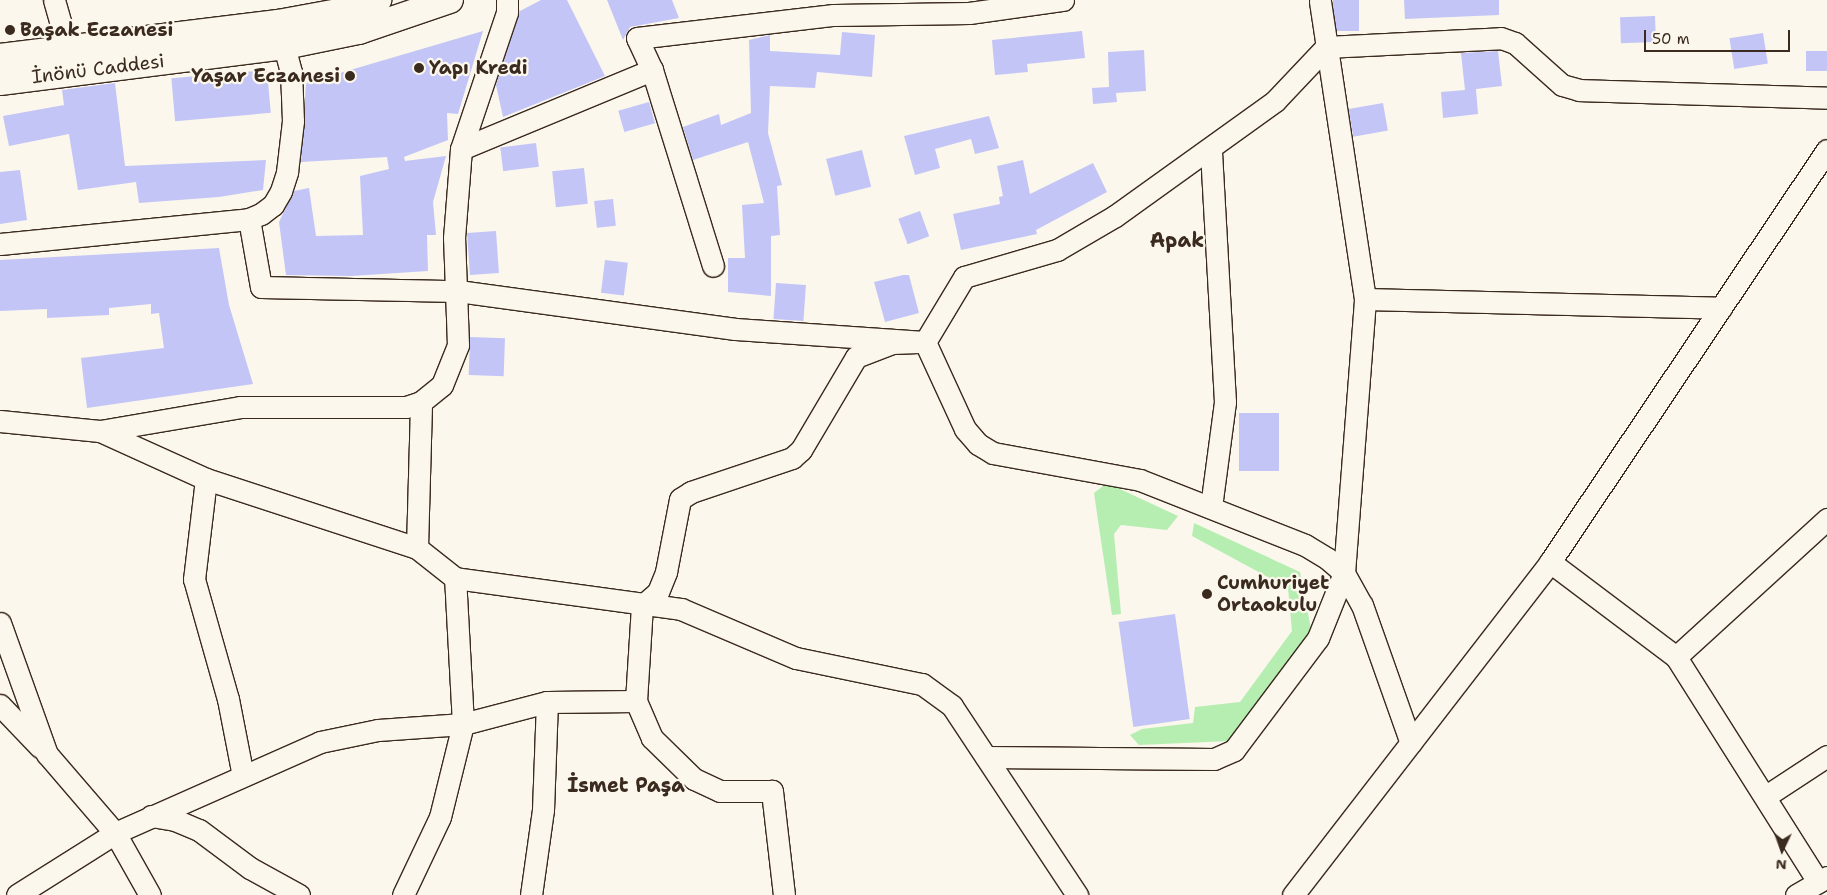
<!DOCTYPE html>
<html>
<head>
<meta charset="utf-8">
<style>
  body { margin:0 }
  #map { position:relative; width:1827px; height:895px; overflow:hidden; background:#fbf7ec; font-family:"Shantell Sans",sans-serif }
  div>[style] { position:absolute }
  .green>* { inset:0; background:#b6eeb2 }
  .building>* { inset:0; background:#c3c5f7; transform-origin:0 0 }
  .roads { filter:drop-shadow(1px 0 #3b2a1e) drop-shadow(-1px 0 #3b2a1e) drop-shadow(0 1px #3b2a1e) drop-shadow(0 -1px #3b2a1e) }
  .minor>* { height:21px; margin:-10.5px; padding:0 10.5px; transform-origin:10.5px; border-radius:10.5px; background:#fbf7ec }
  .major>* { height:26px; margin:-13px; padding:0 13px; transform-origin:13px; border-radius:13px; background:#fbf7ec }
  .dots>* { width:14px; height:14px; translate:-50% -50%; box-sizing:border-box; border:2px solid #fbf7ec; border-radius:50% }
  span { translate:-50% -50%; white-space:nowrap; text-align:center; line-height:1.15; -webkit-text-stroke:4.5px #fbf7ec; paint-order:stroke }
  .poi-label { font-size:19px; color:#3b2a1e; font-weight:700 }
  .left { translate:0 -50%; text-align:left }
  .right { translate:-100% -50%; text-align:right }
  .street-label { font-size:19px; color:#3b2a1e }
  .neighbourhood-label { font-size:20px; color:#3b2a1e; font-weight:700 }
  .north { position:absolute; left:1757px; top:825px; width:50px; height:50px; -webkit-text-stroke:4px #fbf7ec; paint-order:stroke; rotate:183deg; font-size:14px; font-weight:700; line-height:20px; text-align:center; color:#3b2a1e }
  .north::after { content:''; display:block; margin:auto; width:18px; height:22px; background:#3b2a1e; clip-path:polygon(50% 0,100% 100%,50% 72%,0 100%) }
  .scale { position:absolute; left:1644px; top:30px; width:146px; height:22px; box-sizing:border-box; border:2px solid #3b2a1e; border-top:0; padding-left:6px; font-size:15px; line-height:18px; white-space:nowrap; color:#3b2a1e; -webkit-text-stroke:4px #fbf7ec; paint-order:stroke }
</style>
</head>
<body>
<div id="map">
  <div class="green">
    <i style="clip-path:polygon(1107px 483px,1178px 516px,1167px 530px,1121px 525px,1114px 534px,1121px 614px,1112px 615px,1094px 493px)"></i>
    <i style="clip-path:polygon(1194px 523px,1300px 572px,1311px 629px,1230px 741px,1139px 745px,1130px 735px,1142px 729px,1193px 723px,1195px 707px,1240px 702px,1292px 631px,1288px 588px,1192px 536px)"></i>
  </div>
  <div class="building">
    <i style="clip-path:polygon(541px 0,567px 0,605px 76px,503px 117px,496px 85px,520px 11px)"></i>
    <i style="clip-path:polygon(607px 0,672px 0,679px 18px,630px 27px,623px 40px)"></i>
    <i style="left:1333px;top:0;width:26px;height:31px"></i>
    <i style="clip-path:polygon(1404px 0,1499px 0,1499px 15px,1405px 19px)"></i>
    <i style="left:1655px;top:16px;width:26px;height:35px;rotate:88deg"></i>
    <i style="clip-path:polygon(483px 31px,458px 114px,447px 113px,448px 140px,404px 157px,405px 161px,446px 156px,433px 202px,436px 235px,427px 235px,428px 271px,351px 276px,286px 275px,279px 222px,294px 191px,309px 188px,316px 236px,363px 235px,360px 176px,389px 169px,387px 157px,301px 162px,306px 83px)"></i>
    <i style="clip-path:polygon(1082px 31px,1085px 58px,1027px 64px,1028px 72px,995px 75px,992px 40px)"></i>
    <i style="clip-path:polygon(842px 32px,875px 35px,872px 77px,817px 72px,815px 88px,770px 86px,768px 133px,782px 185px,777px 186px,780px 235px,771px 236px,771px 296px,728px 292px,728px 258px,745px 258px,742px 205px,764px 203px,748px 142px,693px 160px,683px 127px,719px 114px,721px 125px,751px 113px,749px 40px,770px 35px,770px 51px,840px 55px)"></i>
    <i style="left:1763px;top:33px;width:31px;height:34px;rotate:81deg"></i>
    <i style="clip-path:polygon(1144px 50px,1146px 91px,1116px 93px,1117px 102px,1093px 104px,1092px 88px,1109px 87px,1108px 52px)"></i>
    <i style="clip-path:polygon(1498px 51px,1502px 86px,1476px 89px,1478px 114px,1443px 118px,1441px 92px,1465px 90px,1461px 53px)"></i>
    <i style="left:1806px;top:51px;width:21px;height:20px"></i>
    <i style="left:267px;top:70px;width:43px;height:96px;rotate:85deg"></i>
    <i style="clip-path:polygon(115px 83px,125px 166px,266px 160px,263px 190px,219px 197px,139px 203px,136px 182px,78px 190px,69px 134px,9px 146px,3px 116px,64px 105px,62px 90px)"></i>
    <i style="left:649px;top:102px;width:22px;height:32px;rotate:74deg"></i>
    <i style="left:1383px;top:103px;width:28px;height:35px;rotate:80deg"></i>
    <i style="clip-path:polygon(989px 116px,999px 148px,975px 154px,971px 139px,935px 149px,940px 168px,915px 175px,904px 136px)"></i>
    <i style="left:536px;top:143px;width:24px;height:36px;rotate:83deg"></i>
    <i style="left:862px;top:150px;width:38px;height:37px;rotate:76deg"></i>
    <i style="clip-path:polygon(1023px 160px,1030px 194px,1093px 163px,1107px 192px,1036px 230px,1037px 234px,961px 250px,953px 214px,1000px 204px,999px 197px,1003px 196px,997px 166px)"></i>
    <i style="left:584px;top:168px;width:36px;height:32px;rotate:84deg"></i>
    <i style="clip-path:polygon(20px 170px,27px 220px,0 224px,0 172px)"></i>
    <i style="left:613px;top:199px;width:27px;height:19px;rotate:84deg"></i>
    <i style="left:920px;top:211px;width:27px;height:23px;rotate:70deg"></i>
    <i style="left:496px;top:231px;width:42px;height:29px;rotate:86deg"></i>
    <i style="clip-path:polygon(219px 248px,229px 305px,253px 384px,87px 408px,81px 358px,164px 348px,159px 313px,151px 314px,151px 304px,109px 308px,109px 315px,47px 318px,47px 309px,0 311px,0 260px)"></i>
    <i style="left:605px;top:260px;width:23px;height:33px;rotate:7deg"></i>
    <i style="clip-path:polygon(903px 275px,909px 275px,919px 313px,885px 322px,874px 282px)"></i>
    <i style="left:776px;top:283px;width:30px;height:36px;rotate:4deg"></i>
    <i style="left:470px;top:337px;width:35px;height:38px;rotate:2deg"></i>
    <i style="left:1239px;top:413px;width:40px;height:58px"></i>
    <i style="left:1175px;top:614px;width:106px;height:57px;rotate:82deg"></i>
  </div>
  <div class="roads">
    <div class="minor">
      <i style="left:54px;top:0;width:51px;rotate:74.1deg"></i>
      <i style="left:652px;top:70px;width:205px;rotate:72.7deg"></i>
      <i style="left:461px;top:149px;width:207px;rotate:-22.5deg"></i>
      <i style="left:652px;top:70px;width:35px;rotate:-115deg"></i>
      <i style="left:637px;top:38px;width:198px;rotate:-6.7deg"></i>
      <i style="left:834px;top:15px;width:135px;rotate:-0.8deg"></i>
      <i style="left:969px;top:13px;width:95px;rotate:-7.9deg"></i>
      <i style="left:249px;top:219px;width:69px;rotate:80deg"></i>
      <i style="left:261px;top:287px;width:197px;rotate:1.2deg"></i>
      <i style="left:458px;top:291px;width:280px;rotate:7.8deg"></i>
      <i style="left:735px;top:329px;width:190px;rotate:3.9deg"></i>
      <i style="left:925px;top:342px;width:96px;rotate:65.3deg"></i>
      <i style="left:965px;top:429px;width:20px;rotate:49deg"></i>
      <i style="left:978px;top:444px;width:17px;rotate:31deg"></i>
      <i style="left:993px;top:453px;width:149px;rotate:10.4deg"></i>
      <i style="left:1140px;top:480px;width:177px;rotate:21.5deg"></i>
      <i style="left:1305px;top:545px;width:27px;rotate:31deg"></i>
      <i style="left:1328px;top:559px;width:21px;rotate:41deg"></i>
      <i style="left:1344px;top:573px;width:37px;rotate:61deg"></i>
      <i style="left:1362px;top:605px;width:146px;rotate:70.5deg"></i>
      <i style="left:0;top:244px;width:250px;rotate:-5.7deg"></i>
      <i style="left:249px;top:219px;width:13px;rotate:-23deg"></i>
      <i style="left:261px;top:214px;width:15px;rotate:-37deg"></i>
      <i style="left:273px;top:205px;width:16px;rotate:-60deg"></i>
      <i style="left:281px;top:191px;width:20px;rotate:-72deg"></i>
      <i style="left:287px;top:172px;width:51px;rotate:-83.3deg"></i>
      <i style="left:293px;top:121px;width:49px;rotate:-92.3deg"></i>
      <i style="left:291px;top:72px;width:42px;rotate:-105deg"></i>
      <i style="left:1365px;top:299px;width:356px;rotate:1.4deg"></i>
      <i style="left:0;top:421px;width:100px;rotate:5.7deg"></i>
      <i style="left:100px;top:431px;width:116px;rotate:24.4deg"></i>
      <i style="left:206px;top:479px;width:222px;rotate:18.1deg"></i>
      <i style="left:417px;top:548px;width:48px;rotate:38.3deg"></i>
      <i style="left:455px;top:578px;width:228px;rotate:7.8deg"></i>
      <i style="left:681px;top:609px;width:125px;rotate:23.1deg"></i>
      <i style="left:796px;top:658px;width:129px;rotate:11.7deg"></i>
      <i style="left:922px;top:684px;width:37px;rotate:36deg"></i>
      <i style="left:952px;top:706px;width:227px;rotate:56.5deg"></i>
      <i style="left:100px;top:431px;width:142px;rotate:-9.7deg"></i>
      <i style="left:240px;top:407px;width:166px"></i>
      <i style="left:406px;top:407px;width:16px;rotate:-18deg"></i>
      <i style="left:421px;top:402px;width:27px;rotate:-39deg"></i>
      <i style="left:442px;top:385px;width:43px;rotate:-68.2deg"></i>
      <i style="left:458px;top:345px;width:107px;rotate:-92.1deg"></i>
      <i style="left:454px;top:238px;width:89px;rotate:-85.5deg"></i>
      <i style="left:461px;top:149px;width:145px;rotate:-71.4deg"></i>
      <i style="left:507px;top:12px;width:12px;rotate:-90deg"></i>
      <i style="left:206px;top:479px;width:101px;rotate:96.8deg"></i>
      <i style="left:194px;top:579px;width:125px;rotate:74.2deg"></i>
      <i style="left:228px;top:699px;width:78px;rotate:79deg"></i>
      <i style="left:1211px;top:507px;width:106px;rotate:-82.4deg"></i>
      <i style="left:1225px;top:402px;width:254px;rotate:-93.2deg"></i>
      <i style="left:417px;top:548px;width:146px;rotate:-88.4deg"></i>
      <i style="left:1550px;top:562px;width:158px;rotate:37deg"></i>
      <i style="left:1676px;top:657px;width:266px;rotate:57.7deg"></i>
      <i style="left:0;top:623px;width:139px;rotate:70.3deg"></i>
      <i style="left:47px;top:754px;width:104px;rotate:49.3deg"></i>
      <i style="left:115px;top:833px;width:71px;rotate:60.6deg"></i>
      <i style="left:1676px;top:657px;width:205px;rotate:-42.4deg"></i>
      <i style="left:0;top:705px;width:58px;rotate:46.4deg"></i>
      <i style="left:986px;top:757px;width:228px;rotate:0.5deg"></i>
      <i style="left:1214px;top:759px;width:22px;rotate:-24deg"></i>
      <i style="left:1234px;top:750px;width:140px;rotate:-53.1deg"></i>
      <i style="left:1318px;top:638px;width:70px;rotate:-68.2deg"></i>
      <i style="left:1344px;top:573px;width:275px;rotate:-85.6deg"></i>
      <i style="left:1365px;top:299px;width:302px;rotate:-98.6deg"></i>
      <i style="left:1766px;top:796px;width:73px;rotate:-33.3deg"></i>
      <i style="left:151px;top:816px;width:24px;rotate:9deg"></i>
      <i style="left:175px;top:820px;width:26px;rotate:23deg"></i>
      <i style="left:199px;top:830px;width:64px;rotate:36.7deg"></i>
      <i style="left:250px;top:868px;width:56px;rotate:28.9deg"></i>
      <i style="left:17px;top:895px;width:116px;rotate:-32.3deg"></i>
      <i style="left:115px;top:833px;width:224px;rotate:-23.9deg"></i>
      <i style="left:320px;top:742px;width:59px;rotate:-11.7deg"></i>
      <i style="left:378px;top:730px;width:85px;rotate:-4deg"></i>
      <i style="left:463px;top:724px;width:87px;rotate:-14.7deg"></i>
      <i style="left:547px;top:702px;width:89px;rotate:-0.6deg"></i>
      <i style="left:403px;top:895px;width:86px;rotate:-64.6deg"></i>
      <i style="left:440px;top:817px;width:96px;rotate:-76.1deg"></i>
      <i style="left:463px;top:724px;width:146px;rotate:-93.1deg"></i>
      <i style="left:531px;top:895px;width:86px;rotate:-82deg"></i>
      <i style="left:543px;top:810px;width:108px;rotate:-87.9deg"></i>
      <i style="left:784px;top:895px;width:105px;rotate:-96.6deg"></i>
      <i style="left:772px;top:791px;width:52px;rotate:180deg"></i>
      <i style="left:720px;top:791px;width:29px;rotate:-155deg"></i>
      <i style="left:694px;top:779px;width:59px;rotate:-135.7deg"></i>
      <i style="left:652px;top:738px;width:40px;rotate:-113.4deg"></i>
      <i style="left:636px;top:701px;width:95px;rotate:-86.4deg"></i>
      <i style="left:642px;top:606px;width:21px;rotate:-41deg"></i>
      <i style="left:658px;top:592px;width:22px;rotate:-68deg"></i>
      <i style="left:666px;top:572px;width:74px;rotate:-79.1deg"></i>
      <i style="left:680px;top:499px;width:13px;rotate:-32deg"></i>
      <i style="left:691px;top:492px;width:107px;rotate:-18.6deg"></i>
      <i style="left:792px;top:458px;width:12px;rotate:-42deg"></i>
      <i style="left:801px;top:450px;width:108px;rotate:-59.4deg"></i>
      <i style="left:856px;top:357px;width:39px;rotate:-21deg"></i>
      <i style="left:892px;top:343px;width:33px;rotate:-2deg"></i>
      <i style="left:925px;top:342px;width:76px;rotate:-59deg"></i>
      <i style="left:964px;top:277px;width:97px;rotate:-16.2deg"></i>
      <i style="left:1057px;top:250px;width:67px;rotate:-30.4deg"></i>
      <i style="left:1115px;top:216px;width:197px;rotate:-35.7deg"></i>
      <i style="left:1275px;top:101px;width:74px;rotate:-46.6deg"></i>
      <i style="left:1326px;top:47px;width:175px;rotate:-2.9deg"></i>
      <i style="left:1501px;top:38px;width:15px;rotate:20deg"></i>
      <i style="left:1515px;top:43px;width:63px;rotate:41.8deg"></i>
      <i style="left:1562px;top:85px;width:18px;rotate:16deg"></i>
      <i style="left:1579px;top:90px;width:248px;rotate:1.8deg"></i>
      <i style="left:1293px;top:895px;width:421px;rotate:-52.3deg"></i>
      <i style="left:1550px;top:562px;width:496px;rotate:-56.1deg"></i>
      <i style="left:1796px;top:895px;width:36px;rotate:-30deg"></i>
    </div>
    <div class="major">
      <i style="left:0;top:57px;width:280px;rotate:-7deg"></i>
      <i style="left:278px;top:23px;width:72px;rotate:-10.4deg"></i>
      <i style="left:349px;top:10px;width:31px;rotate:-19deg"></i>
      <i style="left:0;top:82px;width:287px;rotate:-7.2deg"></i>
      <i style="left:285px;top:46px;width:76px;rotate:-11.5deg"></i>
      <i style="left:359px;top:31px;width:96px;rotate:-18.8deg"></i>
    </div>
  </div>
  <div class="dots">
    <i style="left:10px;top:30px;background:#3b2a1e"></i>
    <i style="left:419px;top:68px;background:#3b2a1e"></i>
    <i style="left:350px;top:76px;background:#3b2a1e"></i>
    <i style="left:1207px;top:594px;background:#3b2a1e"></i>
  </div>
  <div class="poi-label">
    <span class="left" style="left:20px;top:30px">Başak Eczanesi</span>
    <span class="left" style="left:429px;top:68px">Yapı Kredi</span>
    <span class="right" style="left:340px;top:76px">Yaşar Eczanesi</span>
    <span class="left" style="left:1217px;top:594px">Cumhuriyet<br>Ortaokulu</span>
  </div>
  <div class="street-label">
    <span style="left:98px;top:69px;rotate:-7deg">İnönü Caddesi</span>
  </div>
  <div class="neighbourhood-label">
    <span style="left:1177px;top:240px">Apak</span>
    <span style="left:626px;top:785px">İsmet Paşa</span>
  </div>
  <div class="north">N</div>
  <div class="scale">50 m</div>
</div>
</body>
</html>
